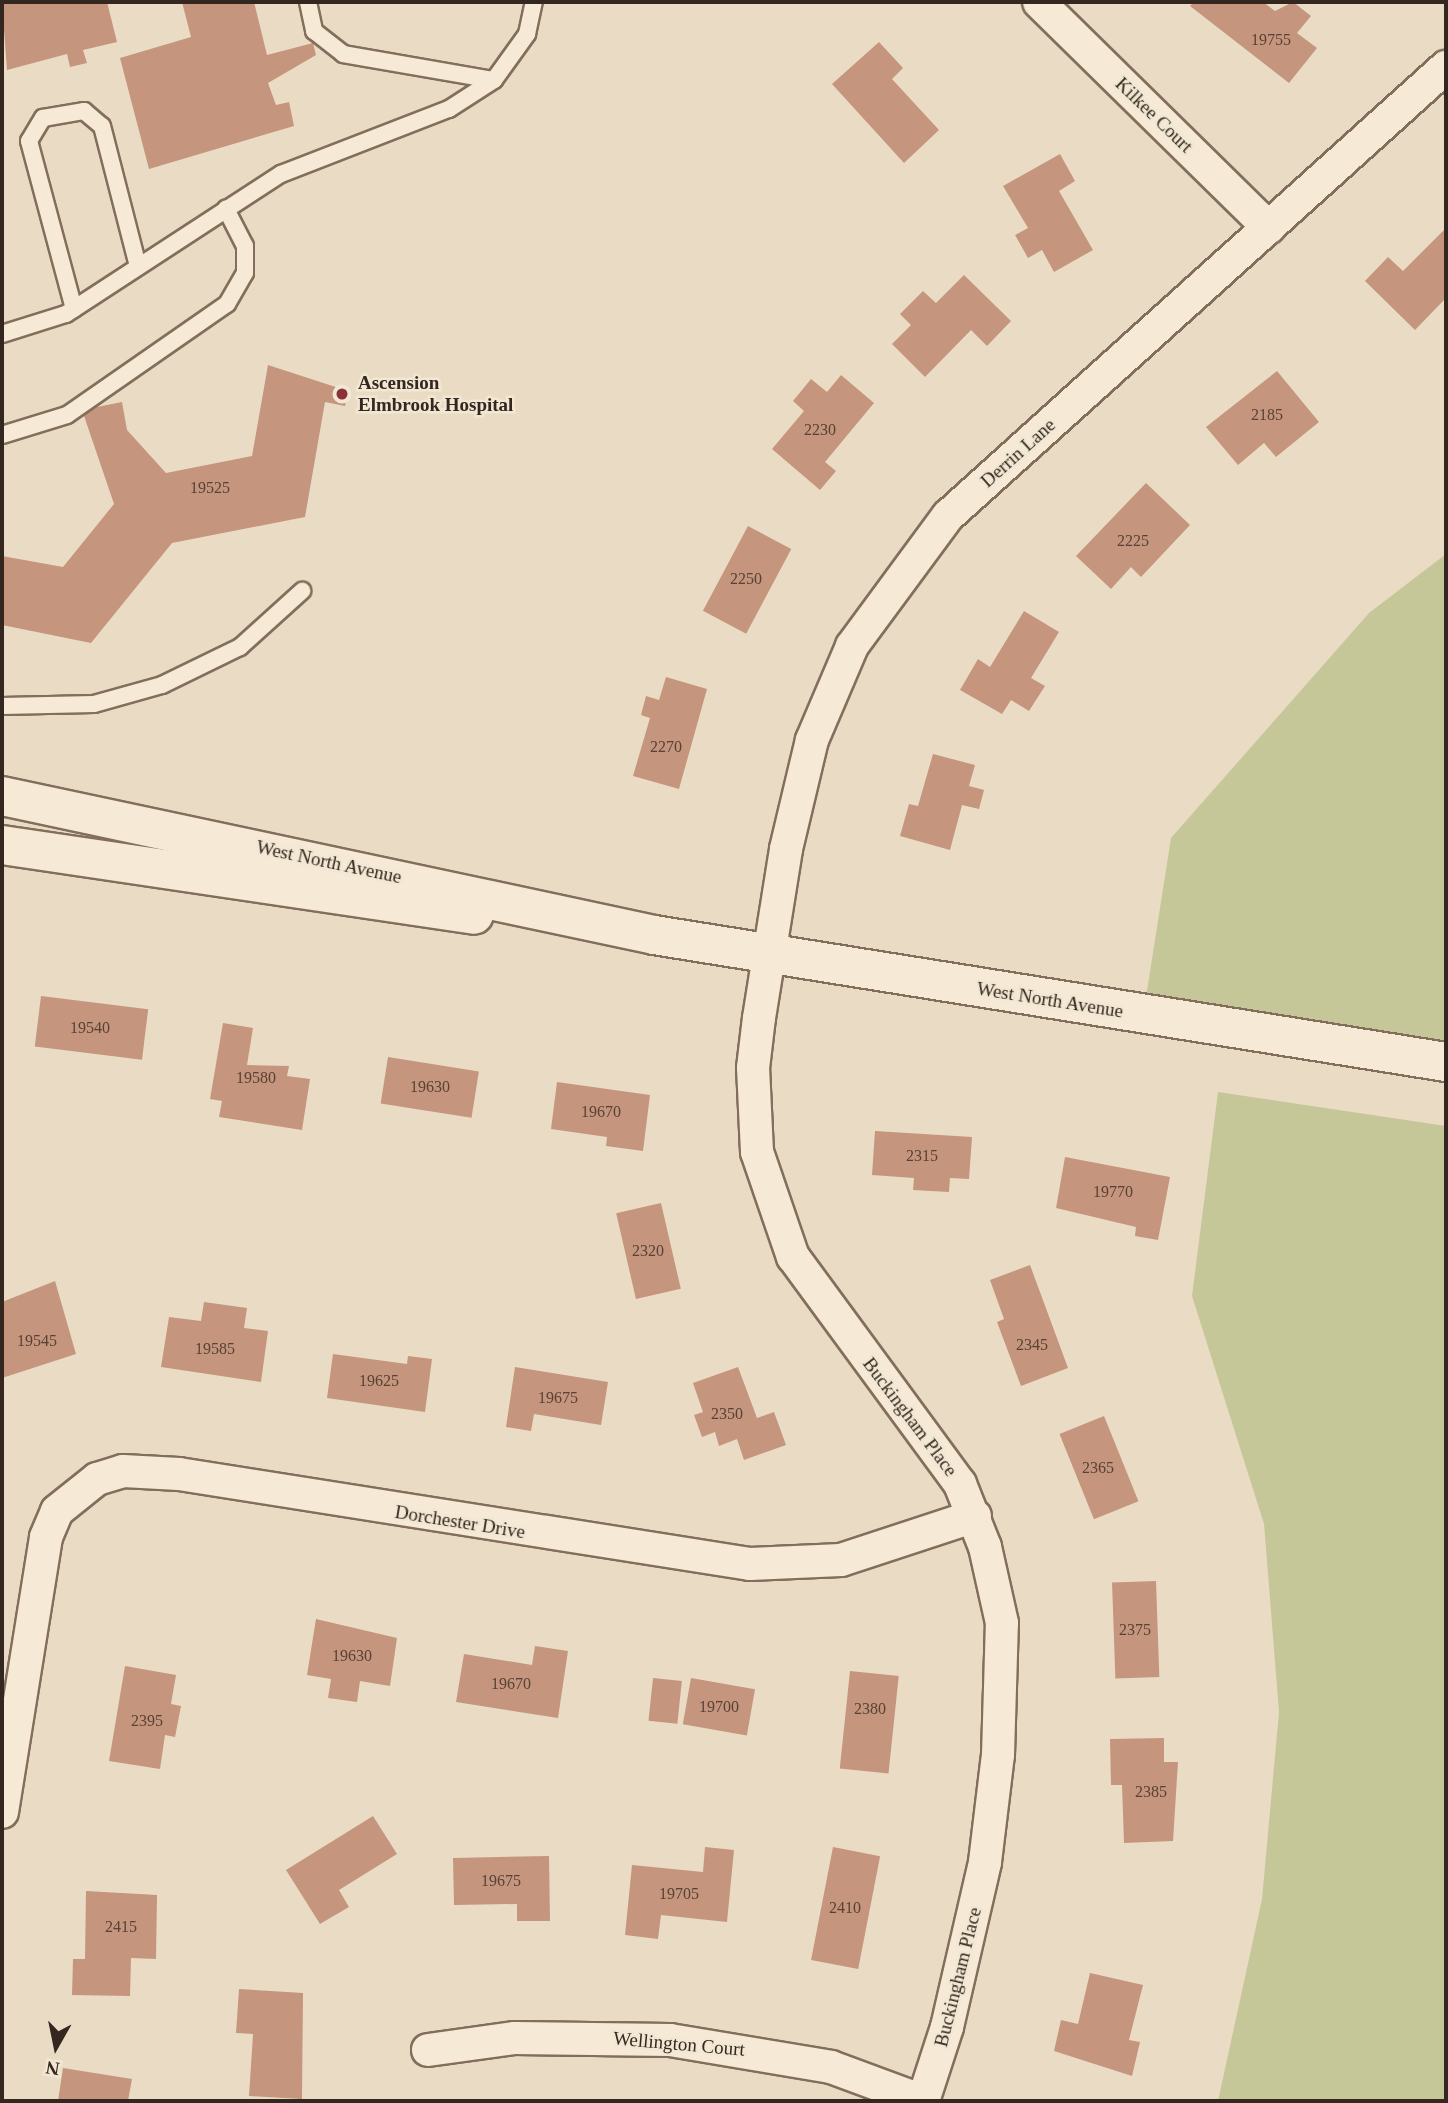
<!DOCTYPE html>
<html>
<head>
<meta charset="utf-8">
<style>
  body { margin:0 }
  #map { position:relative; width:1448px; height:2103px; overflow:hidden; background:#eadcc4; font-family:Georgia,serif }
  div>[style] { position:absolute }
  .green>* { inset:0; background:#c6c799 }
  .building>* { inset:0; background:#c5957d; transform-origin:0 0 }
  .roads { filter:drop-shadow(2px 0 #836e5c) drop-shadow(-2px 0 #836e5c) drop-shadow(0 2px #836e5c) drop-shadow(0 -2px #836e5c) }
  .service>* { height:16px; margin:-8px; padding:0 8px; transform-origin:8px; border-radius:8px; background:#f6ead6 }
  .minor>* { height:32px; margin:-16px; padding:0 16px; transform-origin:16px; border-radius:16px; background:#f6ead6 }
  .secondary>* { height:38px; margin:-19px; padding:0 19px; transform-origin:19px; border-radius:19px; background:#f6ead6 }
  .dots>* { width:19px; height:19px; translate:-50% -50%; box-sizing:border-box; border:4px solid #f2e7d3; border-radius:50% }
  span { translate:-50% -50%; white-space:nowrap; text-align:center; line-height:1.15; -webkit-text-stroke:5px #f2e7d3; paint-order:stroke }
  .number-label { font-size:16px; color:#584236 }
  .number-label span { -webkit-text-stroke-width:0 }
  .street-label { font-size:19px; color:#34271f }
  .poi-label { font-size:19px; color:#34271f; font-weight:700 }
  .left { translate:0 -50%; text-align:left }
  .frame { position:absolute; inset:0; border:4px solid #34271f; pointer-events:none }
  .north { position:absolute; left:21px; top:2012px; width:70px; height:70px; -webkit-text-stroke:5px #f2e7d3; paint-order:stroke; rotate:189deg; font-size:19px; font-weight:700; line-height:28px; text-align:center; color:#34271f }
  .north::after { content:''; display:block; margin:auto; width:24px; height:32px; background:#34271f; clip-path:polygon(50% 0,100% 100%,50% 72%,0 100%) }
</style>
</head>
<body>
<div id="map">
  <div class="green">
    <i style="clip-path:polygon(1446px 554px,1446px 1073px,1141px 1029px,1171px 838px,1369px 613px)"></i>
    <i style="clip-path:polygon(1218px 1092px,1446px 1126px,1446px 2101px,1218px 2101px,1262px 1899px,1279px 1712px,1264px 1524px,1192px 1296px)"></i>
  </div>
  <div class="building">
    <i style="clip-path:polygon(2px 2px,107px 2px,117px 42px,83px 50px,87px 63px,70px 67px,67px 54px,7px 70px)"></i>
    <i style="clip-path:polygon(182px 2px,254px 2px,267px 55px,313px 43px,316px 55px,268px 83px,276px 105px,289px 102px,294px 126px,149px 169px,120px 58px,191px 37px)"></i>
    <i style="clip-path:polygon(1194px 2px,1263px 2px,1275px 11px,1293px 2px,1311px 16px,1297px 33px,1317px 48px,1289px 83px,1190px 6px)"></i>
    <i style="clip-path:polygon(879px 42px,903px 68px,892px 79px,939px 130px,904px 163px,832px 84px)"></i>
    <i style="clip-path:polygon(1060px 154px,1075px 181px,1059px 191px,1093px 250px,1054px 272px,1042px 250px,1028px 258px,1015px 235px,1028px 228px,1003px 186px)"></i>
    <i style="clip-path:polygon(1446px 228px,1446px 298px,1415px 330px,1365px 281px,1388px 257px,1403px 271px)"></i>
    <i style="clip-path:polygon(964px 275px,1011px 321px,987px 346px,971px 330px,925px 377px,892px 344px,911px 325px,900px 314px,923px 291px,936px 303px)"></i>
    <i style="clip-path:polygon(268px 365px,348px 391px,345px 406px,325px 402px,305px 517px,172px 543px,91px 643px,2px 625px,2px 556px,63px 567px,114px 504px,82px 410px,122px 402px,127px 430px,166px 473px,252px 456px)"></i>
    <i style="clip-path:polygon(1277px 371px,1319px 422px,1276px 457px,1264px 443px,1238px 465px,1206px 427px)"></i>
    <i style="clip-path:polygon(841px 375px,874px 403px,825px 462px,836px 471px,820px 490px,772px 449px,804px 411px,793px 401px,811px 379px,827px 392px)"></i>
    <i style="clip-path:polygon(1146px 483px,1190px 525px,1141px 577px,1131px 567px,1111px 589px,1076px 556px)"></i>
    <i style="left:748px;top:526px;width:49px;height:96px;rotate:28deg"></i>
    <i style="clip-path:polygon(1024px 611px,1059px 632px,1031px 678px,1045px 686px,1029px 711px,1011px 700px,1002px 714px,960px 690px,978px 659px,990px 667px)"></i>
    <i style="clip-path:polygon(666px 677px,707px 689px,679px 789px,633px 776px,650px 718px,641px 715px,646px 696px,659px 700px)"></i>
    <i style="clip-path:polygon(933px 754px,975px 765px,969px 786px,984px 790px,979px 809px,962px 805px,950px 850px,900px 836px,909px 804px,918px 806px)"></i>
    <i style="left:41px;top:996px;width:108px;height:51px;rotate:7deg"></i>
    <i style="clip-path:polygon(223px 1023px,253px 1028px,247px 1065px,289px 1066px,287px 1076px,310px 1079px,302px 1130px,219px 1117px,222px 1101px,210px 1099px)"></i>
    <i style="left:388px;top:1057px;width:92px;height:47px;rotate:9deg"></i>
    <i style="clip-path:polygon(557px 1082px,650px 1095px,643px 1151px,606px 1146px,607px 1137px,551px 1129px)"></i>
    <i style="clip-path:polygon(875px 1131px,972px 1137px,969px 1179px,950px 1178px,949px 1192px,913px 1190px,914px 1178px,872px 1175px)"></i>
    <i style="clip-path:polygon(1065px 1157px,1170px 1177px,1158px 1240px,1135px 1236px,1136px 1227px,1056px 1208px)"></i>
    <i style="left:661px;top:1203px;width:88px;height:46px;rotate:77deg"></i>
    <i style="clip-path:polygon(1030px 1265px,1068px 1368px,1021px 1386px,997px 1322px,1004px 1319px,990px 1280px)"></i>
    <i style="clip-path:polygon(55px 1281px,76px 1354px,2px 1378px,2px 1302px)"></i>
    <i style="clip-path:polygon(204px 1302px,247px 1308px,244px 1328px,268px 1331px,261px 1382px,161px 1367px,169px 1317px,201px 1321px)"></i>
    <i style="clip-path:polygon(333px 1354px,407px 1364px,408px 1356px,432px 1359px,425px 1412px,327px 1398px)"></i>
    <i style="clip-path:polygon(515px 1367px,608px 1382px,601px 1425px,534px 1414px,531px 1431px,506px 1427px)"></i>
    <i style="clip-path:polygon(738px 1367px,757px 1418px,774px 1412px,786px 1445px,744px 1460px,737px 1439px,719px 1446px,715px 1432px,702px 1437px,694px 1415px,703px 1412px,693px 1383px)"></i>
    <i style="left:1104px;top:1416px;width:92px;height:48px;rotate:68deg"></i>
    <i style="left:1156px;top:1581px;width:96px;height:44px;rotate:88deg"></i>
    <i style="clip-path:polygon(316px 1619px,397px 1638px,390px 1686px,360px 1681px,357px 1702px,328px 1698px,331px 1679px,307px 1675px)"></i>
    <i style="clip-path:polygon(535px 1646px,568px 1651px,558px 1718px,456px 1702px,464px 1654px,532px 1665px)"></i>
    <i style="clip-path:polygon(125px 1666px,176px 1675px,171px 1704px,181px 1706px,175px 1737px,165px 1735px,160px 1769px,109px 1761px)"></i>
    <i style="left:850px;top:1671px;width:49px;height:98px;rotate:6deg"></i>
    <i style="left:653px;top:1678px;width:29px;height:43px;rotate:6deg"></i>
    <i style="left:691px;top:1678px;width:65px;height:47px;rotate:10deg"></i>
    <i style="clip-path:polygon(1164px 1738px,1164px 1762px,1178px 1762px,1173px 1841px,1124px 1843px,1122px 1785px,1111px 1785px,1110px 1739px)"></i>
    <i style="clip-path:polygon(373px 1816px,397px 1854px,339px 1890px,349px 1907px,320px 1924px,286px 1870px)"></i>
    <i style="clip-path:polygon(705px 1847px,734px 1850px,727px 1922px,661px 1915px,658px 1939px,625px 1935px,632px 1865px,703px 1872px)"></i>
    <i style="left:833px;top:1847px;width:48px;height:115px;rotate:11deg"></i>
    <i style="clip-path:polygon(549px 1856px,550px 1921px,517px 1921px,517px 1904px,454px 1905px,453px 1858px)"></i>
    <i style="clip-path:polygon(86px 1891px,157px 1895px,156px 1959px,131px 1958px,130px 1996px,72px 1995px,73px 1959px,85px 1959px)"></i>
    <i style="clip-path:polygon(1090px 1973px,1143px 1985px,1129px 2040px,1140px 2042px,1132px 2076px,1054px 2051px,1061px 2020px,1078px 2024px)"></i>
    <i style="clip-path:polygon(239px 1989px,303px 1993px,302px 2099px,249px 2096px,253px 2034px,236px 2033px)"></i>
    <i style="clip-path:polygon(63px 2068px,132px 2079px,128px 2101px,58px 2101px)"></i>
  </div>
  <div class="roads">
    <div class="service">
      <i style="left:308px;top:2px;width:30px;rotate:78deg"></i>
      <i style="left:314px;top:31px;width:37px;rotate:38deg"></i>
      <i style="left:343px;top:54px;width:153px;rotate:9.8deg"></i>
      <i style="left:74px;top:309px;width:174px;rotate:-105deg"></i>
      <i style="left:29px;top:141px;width:27px;rotate:-59deg"></i>
      <i style="left:43px;top:118px;width:42px;rotate:-9.7deg"></i>
      <i style="left:84px;top:111px;width:23px;rotate:40deg"></i>
      <i style="left:102px;top:126px;width:145px;rotate:75.6deg"></i>
      <i style="left:2px;top:334px;width:67px;rotate:-17.4deg"></i>
      <i style="left:66px;top:314px;width:257px;rotate:-33.1deg"></i>
      <i style="left:281px;top:174px;width:180px;rotate:-21.2deg"></i>
      <i style="left:449px;top:109px;width:54px;rotate:-32.8deg"></i>
      <i style="left:494px;top:80px;width:57px;rotate:-54.3deg"></i>
      <i style="left:527px;top:34px;width:33px;rotate:-78deg"></i>
      <i style="left:2px;top:435px;width:68px;rotate:-17.1deg"></i>
      <i style="left:67px;top:415px;width:195px;rotate:-34.8deg"></i>
      <i style="left:227px;top:304px;width:36px;rotate:-60deg"></i>
      <i style="left:245px;top:273px;width:27px;rotate:-90deg"></i>
      <i style="left:245px;top:246px;width:42px;rotate:-117.2deg"></i>
      <i style="left:2px;top:706px;width:92px;rotate:-1.2deg"></i>
      <i style="left:94px;top:704px;width:71px;rotate:-15.6deg"></i>
      <i style="left:162px;top:685px;width:87px;rotate:-26deg"></i>
      <i style="left:240px;top:647px;width:84px;rotate:-42.1deg"></i>
    </div>
    <div class="minor">
      <i style="left:1039px;top:2px;width:322px;rotate:44.5deg"></i>
      <i style="left:2px;top:1812px;width:278px;rotate:-80.9deg"></i>
      <i style="left:46px;top:1537px;width:28px;rotate:-67deg"></i>
      <i style="left:57px;top:1511px;width:51px;rotate:-38.7deg"></i>
      <i style="left:97px;top:1479px;width:27px;rotate:-17deg"></i>
      <i style="left:123px;top:1471px;width:56px;rotate:3.1deg"></i>
      <i style="left:179px;top:1474px;width:578px;rotate:8.96deg"></i>
      <i style="left:750px;top:1564px;width:91px;rotate:-2.5deg"></i>
      <i style="left:841px;top:1560px;width:141px;rotate:-18.2deg"></i>
      <i style="left:428px;top:2050px;width:88px;rotate:-7.9deg"></i>
      <i style="left:515px;top:2038px;width:155px;rotate:0.7deg"></i>
      <i style="left:670px;top:2040px;width:163px;rotate:9.5deg"></i>
      <i style="left:831px;top:2067px;width:98px;rotate:20.3deg"></i>
      <i style="left:923px;top:2101px;width:78px;rotate:-72deg"></i>
      <i style="left:947px;top:2027px;width:169px;rotate:-77deg"></i>
      <i style="left:985px;top:1862px;width:108px;rotate:-83.1deg"></i>
      <i style="left:998px;top:1755px;width:132px;rotate:-88.3deg"></i>
      <i style="left:1002px;top:1623px;width:78px;rotate:-102.6deg"></i>
      <i style="left:985px;top:1547px;width:68px;rotate:-111.6deg"></i>
      <i style="left:960px;top:1484px;width:282px;rotate:-126.3deg"></i>
      <i style="left:793px;top:1257px;width:111px;rotate:-108.9deg"></i>
      <i style="left:757px;top:1152px;width:84px;rotate:-92.7deg"></i>
      <i style="left:753px;top:1068px;width:50px;rotate:-83.2deg"></i>
      <i style="left:759px;top:1018px;width:171px;rotate:-80.9deg"></i>
      <i style="left:786px;top:849px;width:112px;rotate:-76.6deg"></i>
      <i style="left:812px;top:740px;width:102px;rotate:-66.9deg"></i>
      <i style="left:852px;top:646px;width:162px;rotate:-53.6deg"></i>
      <i style="left:948px;top:516px;width:671px;rotate:-42.04deg"></i>
    </div>
    <div class="secondary">
      <i style="left:2px;top:796px;width:667px;rotate:12.03deg"></i>
      <i style="left:654px;top:935px;width:802px;rotate:9.11deg"></i>
      <i style="left:2px;top:845px;width:477px;rotate:8.4deg"></i>
    </div>
  </div>
  <div class="dots">
    <i style="left:342px;top:394px;background:#8d3139"></i>
  </div>
  <div class="number-label">
    <span style="left:1271px;top:40px">19755</span>
    <span style="left:1267px;top:415px">2185</span>
    <span style="left:820px;top:430px">2230</span>
    <span style="left:210px;top:488px">19525</span>
    <span style="left:1133px;top:541px">2225</span>
    <span style="left:746px;top:579px">2250</span>
    <span style="left:666px;top:747px">2270</span>
    <span style="left:90px;top:1028px">19540</span>
    <span style="left:256px;top:1078px">19580</span>
    <span style="left:430px;top:1087px">19630</span>
    <span style="left:601px;top:1112px">19670</span>
    <span style="left:922px;top:1156px">2315</span>
    <span style="left:1113px;top:1192px">19770</span>
    <span style="left:648px;top:1251px">2320</span>
    <span style="left:37px;top:1341px">19545</span>
    <span style="left:1032px;top:1345px">2345</span>
    <span style="left:215px;top:1349px">19585</span>
    <span style="left:379px;top:1381px">19625</span>
    <span style="left:558px;top:1398px">19675</span>
    <span style="left:727px;top:1414px">2350</span>
    <span style="left:1098px;top:1468px">2365</span>
    <span style="left:1135px;top:1630px">2375</span>
    <span style="left:352px;top:1656px">19630</span>
    <span style="left:511px;top:1684px">19670</span>
    <span style="left:719px;top:1707px">19700</span>
    <span style="left:870px;top:1709px">2380</span>
    <span style="left:147px;top:1721px">2395</span>
    <span style="left:1151px;top:1792px">2385</span>
    <span style="left:501px;top:1881px">19675</span>
    <span style="left:679px;top:1894px">19705</span>
    <span style="left:845px;top:1908px">2410</span>
    <span style="left:121px;top:1927px">2415</span>
  </div>
  <div class="street-label">
    <span style="left:1154px;top:115px;rotate:44deg">Kilkee Court</span>
    <span style="left:1018px;top:453px;rotate:-42deg">Derrin Lane</span>
    <span style="left:329px;top:862px;rotate:12deg">West North Avenue</span>
    <span style="left:1050px;top:1000px;rotate:9deg">West North Avenue</span>
    <span style="left:910px;top:1417px;rotate:53deg">Buckingham Place</span>
    <span style="left:460px;top:1522px;rotate:9deg">Dorchester Drive</span>
    <span style="left:958px;top:1977px;rotate:-76deg">Buckingham Place</span>
    <span style="left:679px;top:2044px;rotate:5deg">Wellington Court</span>
  </div>
  <div class="poi-label">
    <span class="left" style="left:358px;top:394px">Ascension<br>Elmbrook Hospital</span>
  </div>
  <div class="frame"></div>
  <div class="north">N</div>
</div>
</body>
</html>
